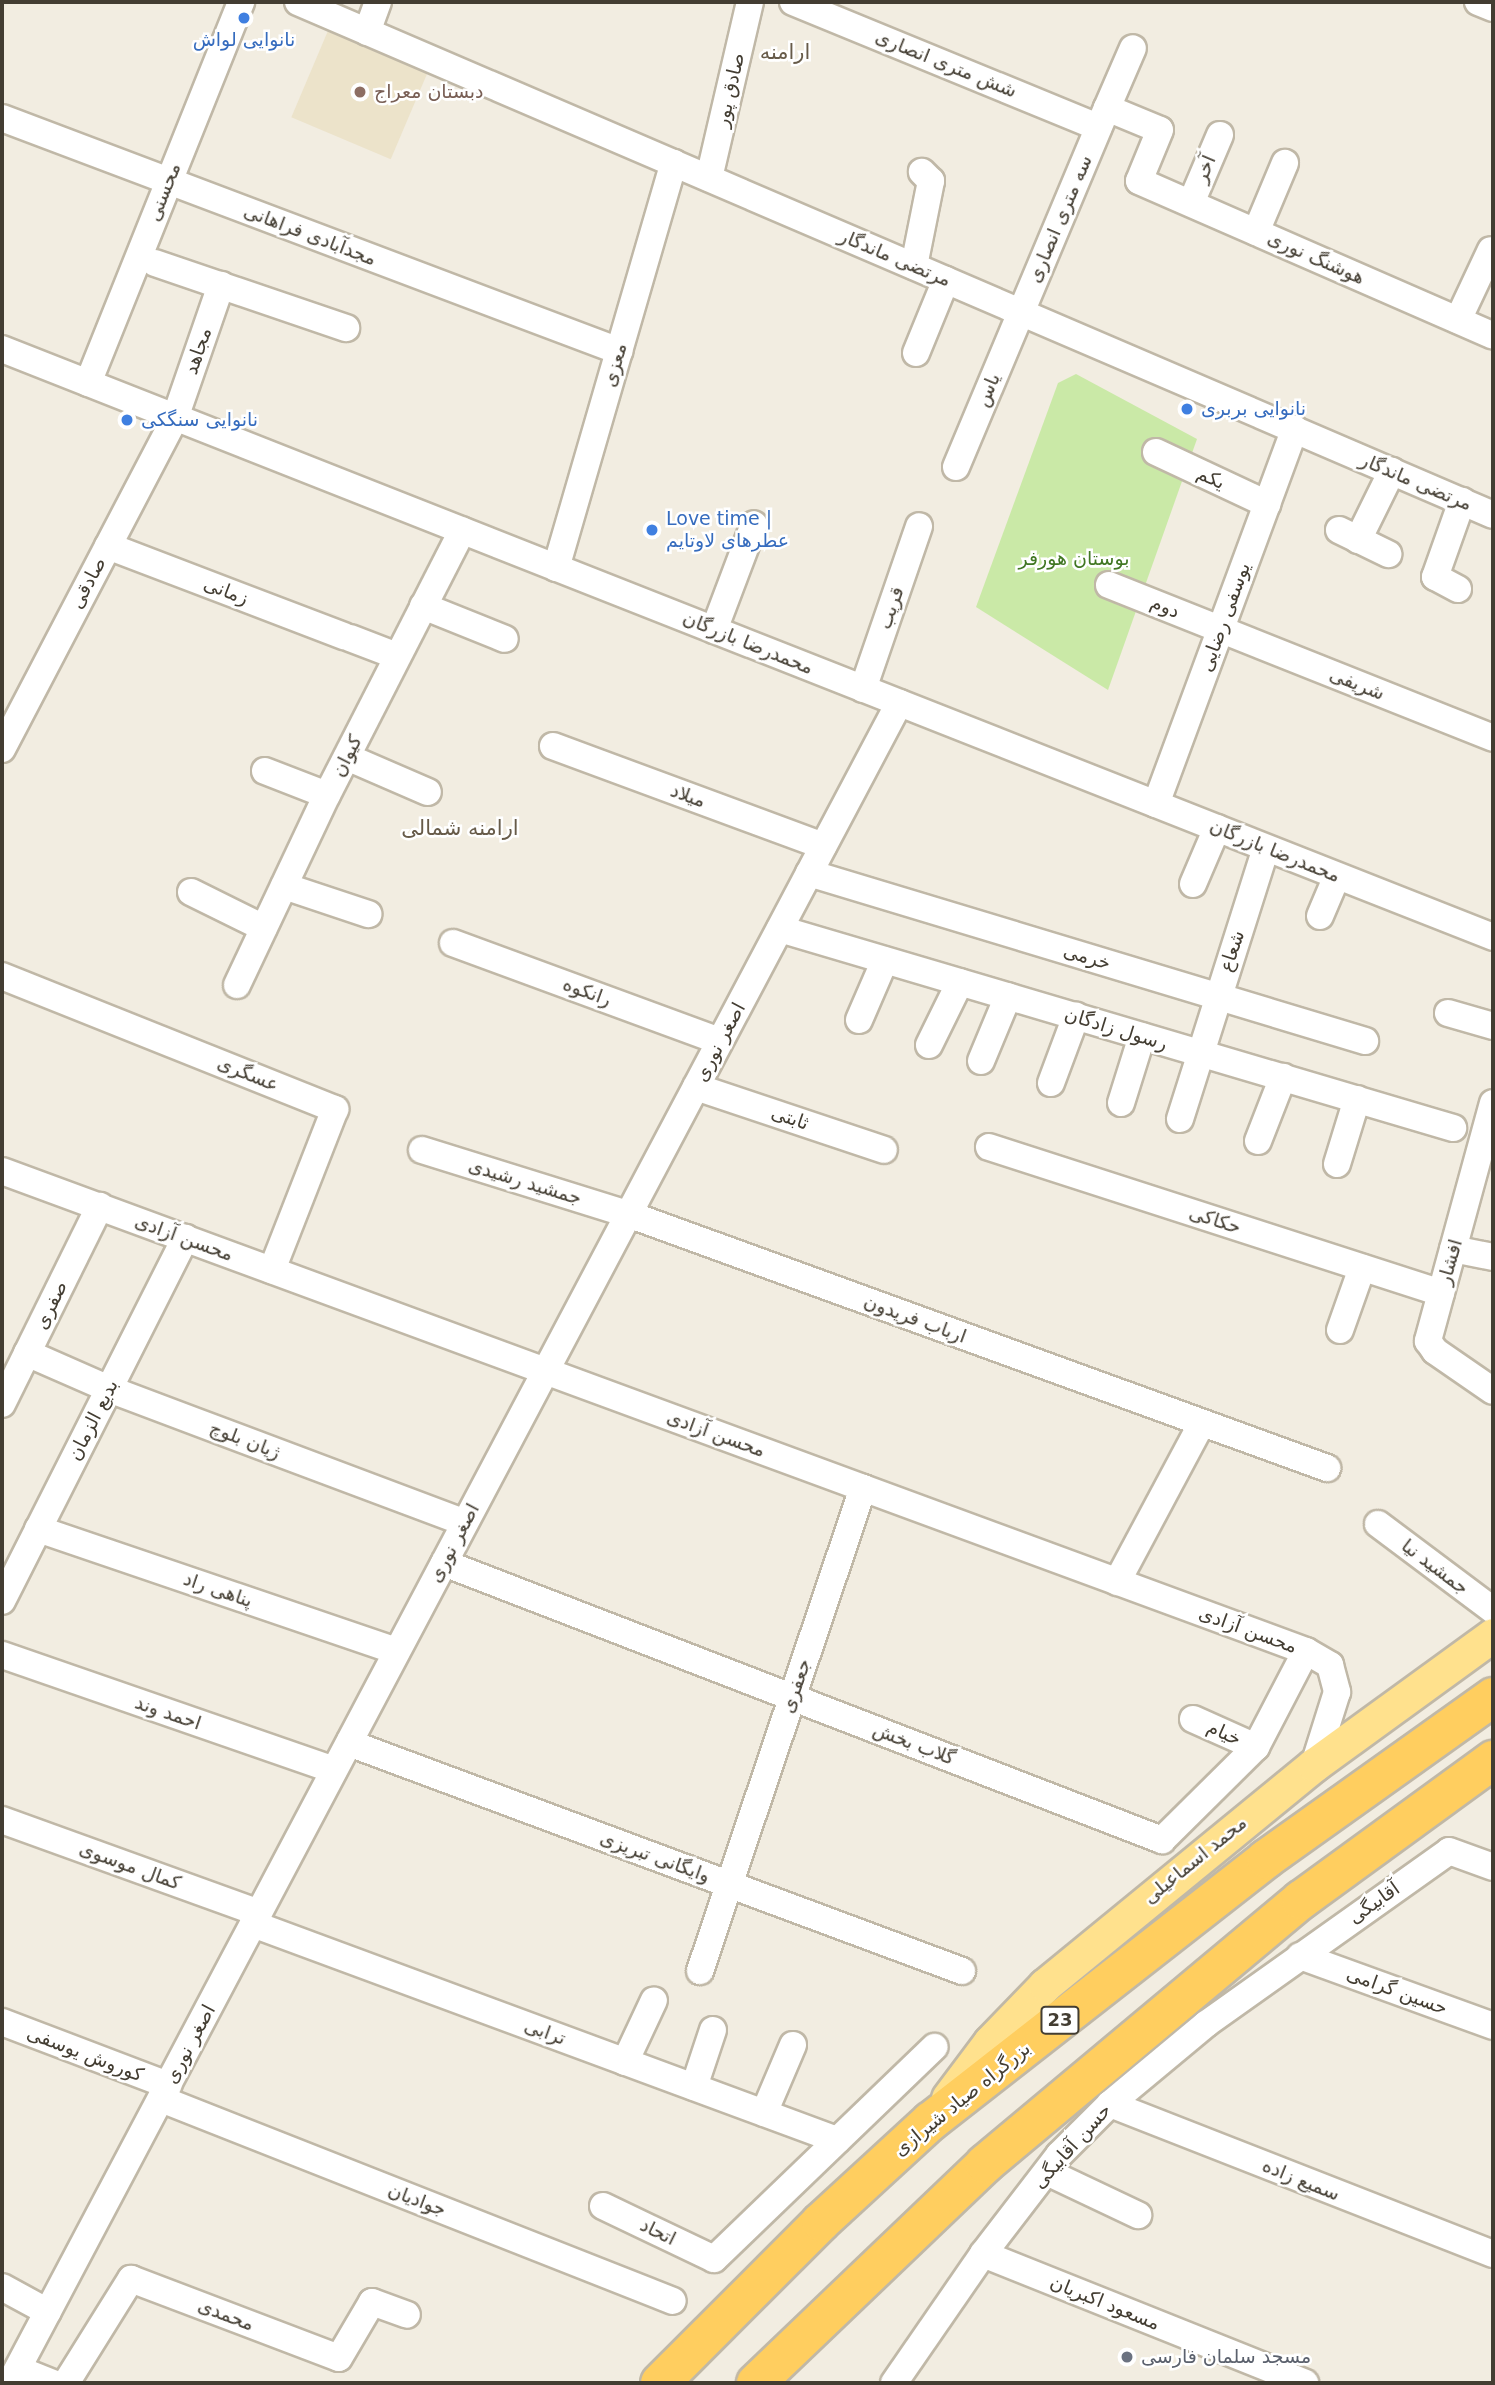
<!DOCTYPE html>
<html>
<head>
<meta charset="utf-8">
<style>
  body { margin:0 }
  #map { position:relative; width:1495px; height:2385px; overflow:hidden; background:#f2ede1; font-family:"DejaVu Sans","Noto Sans Arabic",sans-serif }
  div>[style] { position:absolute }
  .education>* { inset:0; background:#ece3ca; transform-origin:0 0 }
  .green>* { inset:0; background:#cae9a7 }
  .roads { filter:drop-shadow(2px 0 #c0b8a7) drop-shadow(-2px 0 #c0b8a7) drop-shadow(0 2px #c0b8a7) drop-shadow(0 -2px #c0b8a7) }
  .minor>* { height:26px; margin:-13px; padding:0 13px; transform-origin:13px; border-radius:13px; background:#fff }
  .major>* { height:33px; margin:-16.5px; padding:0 16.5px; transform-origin:16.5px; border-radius:16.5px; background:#ffe18d }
  .highway>* { height:38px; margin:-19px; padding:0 19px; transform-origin:19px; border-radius:19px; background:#ffce5f }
  .dots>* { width:19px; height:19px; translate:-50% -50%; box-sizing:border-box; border:4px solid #fff; border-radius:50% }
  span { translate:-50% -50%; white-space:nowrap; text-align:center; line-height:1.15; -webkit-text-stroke:5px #fff; paint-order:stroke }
  .shield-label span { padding:2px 5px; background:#fff; border:2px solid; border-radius:5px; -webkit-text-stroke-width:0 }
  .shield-label { font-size:18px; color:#433d32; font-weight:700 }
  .shop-label { font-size:19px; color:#366cbe }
  .left { translate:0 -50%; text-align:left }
  .street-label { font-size:19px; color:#433d32 }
  .education-label { font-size:19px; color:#785e54 }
  .park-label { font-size:19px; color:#417723 }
  .worship-label { font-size:19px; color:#5b616d }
  .neighbourhood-label { font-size:21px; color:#675b49 }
  .frame { position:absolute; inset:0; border:4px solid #433d32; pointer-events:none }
</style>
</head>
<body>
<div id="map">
  <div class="education">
    <i style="left:330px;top:26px;width:108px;height:99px;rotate:23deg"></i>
  </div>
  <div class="green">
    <i style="clip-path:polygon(1076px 374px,1197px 439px,1108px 690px,976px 607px,1058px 383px)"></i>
  </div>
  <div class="roads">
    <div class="minor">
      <i style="left:298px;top:2px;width:1300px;rotate:23.23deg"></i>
      <i style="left:793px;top:2px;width:330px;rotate:22.3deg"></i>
      <i style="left:1478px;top:2px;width:16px;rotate:22deg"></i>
      <i style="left:367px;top:32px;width:32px;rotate:-70deg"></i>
      <i style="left:1107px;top:108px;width:65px;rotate:-66.6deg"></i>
      <i style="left:2px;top:118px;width:660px;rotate:20.69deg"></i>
      <i style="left:709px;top:178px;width:181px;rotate:-76.9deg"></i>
      <i style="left:1191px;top:203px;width:74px;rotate:-66.9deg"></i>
      <i style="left:1256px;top:232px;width:75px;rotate:-67.2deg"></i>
      <i style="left:155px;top:263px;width:202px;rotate:18.8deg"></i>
      <i style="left:914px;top:266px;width:87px;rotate:-78.7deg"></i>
      <i style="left:931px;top:181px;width:13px;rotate:-135deg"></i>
      <i style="left:1458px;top:320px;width:77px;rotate:-64.8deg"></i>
      <i style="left:2px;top:349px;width:1603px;rotate:21.52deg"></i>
      <i style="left:916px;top:353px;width:79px;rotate:-67.7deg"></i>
      <i style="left:88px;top:383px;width:411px;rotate:-68.1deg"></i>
      <i style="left:1156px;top:452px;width:123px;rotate:25.1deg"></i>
      <i style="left:956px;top:467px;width:389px;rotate:-67.2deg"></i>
      <i style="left:1107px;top:108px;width:57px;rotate:22.5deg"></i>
      <i style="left:1160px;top:130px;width:55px;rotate:112.4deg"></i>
      <i style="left:1139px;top:181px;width:386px;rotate:23.6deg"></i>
      <i style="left:1339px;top:530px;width:55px;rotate:26.1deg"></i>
      <i style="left:1358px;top:540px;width:77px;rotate:-63.8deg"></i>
      <i style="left:108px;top:546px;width:253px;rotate:20.9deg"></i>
      <i style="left:556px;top:568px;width:422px;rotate:-73.8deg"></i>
      <i style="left:1109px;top:585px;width:413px;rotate:21.7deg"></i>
      <i style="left:1458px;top:589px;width:26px;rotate:-152deg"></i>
      <i style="left:1435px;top:577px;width:81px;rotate:-70.4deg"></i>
      <i style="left:423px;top:606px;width:88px;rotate:21.9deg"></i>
      <i style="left:714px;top:630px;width:113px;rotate:-69.3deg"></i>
      <i style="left:350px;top:638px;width:50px;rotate:21deg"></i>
      <i style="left:863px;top:689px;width:172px;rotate:-71deg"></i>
      <i style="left:553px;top:746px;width:288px;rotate:20.3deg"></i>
      <i style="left:2px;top:749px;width:373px;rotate:-62.4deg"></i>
      <i style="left:175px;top:418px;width:141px;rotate:-70.9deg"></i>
      <i style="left:347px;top:757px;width:88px;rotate:23.4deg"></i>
      <i style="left:265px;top:771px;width:66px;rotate:21.2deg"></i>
      <i style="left:1156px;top:804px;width:400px;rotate:-69.7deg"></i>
      <i style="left:809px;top:873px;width:581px;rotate:16.81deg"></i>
      <i style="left:1193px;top:884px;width:61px;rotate:-66.8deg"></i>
      <i style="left:284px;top:886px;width:89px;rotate:18.4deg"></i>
      <i style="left:191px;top:892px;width:81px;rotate:26.3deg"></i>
      <i style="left:1320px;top:916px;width:43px;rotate:-67deg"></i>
      <i style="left:780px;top:929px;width:702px;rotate:16.47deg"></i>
      <i style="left:453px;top:943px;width:284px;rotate:20.2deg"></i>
      <i style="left:2px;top:976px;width:359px;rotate:21.8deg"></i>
      <i style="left:335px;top:1109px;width:173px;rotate:111.4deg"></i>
      <i style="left:237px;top:985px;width:210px;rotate:-64.7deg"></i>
      <i style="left:327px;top:795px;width:297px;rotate:-62.9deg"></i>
      <i style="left:1448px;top:1013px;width:47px;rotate:16.1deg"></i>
      <i style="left:859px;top:1020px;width:65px;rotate:-66.6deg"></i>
      <i style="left:929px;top:1045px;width:70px;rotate:-63.8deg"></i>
      <i style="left:981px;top:1061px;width:70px;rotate:-67.4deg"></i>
      <i style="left:1051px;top:1083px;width:72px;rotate:-69.5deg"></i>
      <i style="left:696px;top:1087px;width:198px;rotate:18.5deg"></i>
      <i style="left:1121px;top:1103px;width:70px;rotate:-72.6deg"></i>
      <i style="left:1493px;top:1103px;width:247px;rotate:105.3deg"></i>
      <i style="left:1428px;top:1341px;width:12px;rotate:55deg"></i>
      <i style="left:1435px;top:1351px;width:70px;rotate:34.6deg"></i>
      <i style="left:1180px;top:1119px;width:284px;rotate:-72.4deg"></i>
      <i style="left:1258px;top:1141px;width:69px;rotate:-68.7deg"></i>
      <i style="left:989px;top:1147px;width:475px;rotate:17.9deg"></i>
      <i style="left:422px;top:1150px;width:216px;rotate:17.3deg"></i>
      <i style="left:628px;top:1214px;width:744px;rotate:19.97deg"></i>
      <i style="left:1337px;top:1164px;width:68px;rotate:-72.9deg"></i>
      <i style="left:2px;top:1171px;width:1390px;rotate:20.21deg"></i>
      <i style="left:1306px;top:1651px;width:28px;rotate:30deg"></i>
      <i style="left:1330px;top:1665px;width:28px;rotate:75deg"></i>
      <i style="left:1337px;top:1692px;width:77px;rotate:107.5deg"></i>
      <i style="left:1453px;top:1249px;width:41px;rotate:11.3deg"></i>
      <i style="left:1340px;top:1330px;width:66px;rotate:-70.5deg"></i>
      <i style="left:27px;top:1353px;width:90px;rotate:23.7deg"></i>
      <i style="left:109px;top:1389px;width:380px;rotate:20.6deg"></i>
      <i style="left:2px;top:1404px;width:221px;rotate:-63.7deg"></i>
      <i style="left:1378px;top:1524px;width:144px;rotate:36.8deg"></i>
      <i style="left:38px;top:1529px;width:379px;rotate:18.8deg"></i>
      <i style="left:444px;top:1563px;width:770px;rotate:21.1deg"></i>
      <i style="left:1162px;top:1840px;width:132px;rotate:-44.7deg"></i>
      <i style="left:1256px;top:1747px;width:108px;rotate:-62.5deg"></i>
      <i style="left:1117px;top:1582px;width:180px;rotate:-61.9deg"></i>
      <i style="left:2px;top:1601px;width:407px;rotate:-63.2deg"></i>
      <i style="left:2px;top:1655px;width:351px;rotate:19.1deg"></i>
      <i style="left:1193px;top:1719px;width:69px;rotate:24deg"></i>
      <i style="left:349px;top:1743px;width:654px;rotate:20.4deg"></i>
      <i style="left:2px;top:1820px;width:273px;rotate:19.9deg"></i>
      <i style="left:253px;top:1924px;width:623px;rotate:20.3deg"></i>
      <i style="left:1300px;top:1956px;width:205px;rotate:19.9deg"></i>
      <i style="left:700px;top:1971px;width:510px;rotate:-71.35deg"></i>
      <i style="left:2px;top:2022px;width:178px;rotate:20.8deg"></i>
      <i style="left:625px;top:2062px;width:68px;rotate:-64.9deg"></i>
      <i style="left:694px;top:2087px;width:60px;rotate:-71.6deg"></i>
      <i style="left:161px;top:2099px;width:550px;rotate:21.53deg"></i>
      <i style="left:1110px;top:2104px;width:411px;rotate:21.4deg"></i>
      <i style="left:764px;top:2113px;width:74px;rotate:-66.9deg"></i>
      <i style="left:1047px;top:2172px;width:101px;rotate:25.3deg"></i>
      <i style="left:603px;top:2206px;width:123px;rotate:25.5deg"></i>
      <i style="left:714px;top:2259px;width:306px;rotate:-43.9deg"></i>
      <i style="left:983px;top:2254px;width:347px;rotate:21.8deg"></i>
      <i style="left:2px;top:2287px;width:52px;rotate:28.5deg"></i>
      <i style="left:18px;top:2369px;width:37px;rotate:22deg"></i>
      <i style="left:10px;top:2383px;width:1901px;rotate:-62.11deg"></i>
      <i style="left:66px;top:2383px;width:123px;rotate:-58deg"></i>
      <i style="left:131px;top:2279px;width:222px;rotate:20.8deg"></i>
      <i style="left:339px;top:2358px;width:65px;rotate:-59.5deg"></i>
      <i style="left:372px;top:2302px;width:37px;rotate:20deg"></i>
      <i style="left:894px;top:2383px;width:157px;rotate:-55.4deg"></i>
      <i style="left:983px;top:2254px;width:125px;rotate:-52.5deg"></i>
      <i style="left:1059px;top:2155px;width:72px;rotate:-45deg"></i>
      <i style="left:1110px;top:2104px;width:125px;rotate:-39.8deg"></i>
      <i style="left:1206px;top:2024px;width:298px;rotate:-35.4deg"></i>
      <i style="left:1449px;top:1851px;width:47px;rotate:20deg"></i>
    </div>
    <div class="major">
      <i style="left:948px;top:2098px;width:70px;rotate:-53.1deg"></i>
      <i style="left:990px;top:2042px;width:79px;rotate:-46deg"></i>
      <i style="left:1045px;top:1985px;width:348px;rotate:-39.3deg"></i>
      <i style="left:1314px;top:1765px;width:221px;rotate:-36deg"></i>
    </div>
    <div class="highway">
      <i style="left:660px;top:2383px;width:228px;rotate:-45deg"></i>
      <i style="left:821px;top:2222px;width:149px;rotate:-42.6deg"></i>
      <i style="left:931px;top:2121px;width:425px;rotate:-38deg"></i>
      <i style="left:1266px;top:1859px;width:279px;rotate:-35.5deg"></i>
      <i style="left:756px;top:2383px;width:317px;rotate:-43.7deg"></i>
      <i style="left:985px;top:2164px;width:412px;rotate:-39.9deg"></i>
      <i style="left:1301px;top:1900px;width:238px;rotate:-36.1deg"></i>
    </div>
  </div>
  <div class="dots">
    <i style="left:244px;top:18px;background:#3f7fe0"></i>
    <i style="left:360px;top:92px;background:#8d6e63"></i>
    <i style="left:1187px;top:409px;background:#3f7fe0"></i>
    <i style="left:127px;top:420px;background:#3f7fe0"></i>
    <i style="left:652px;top:530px;background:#3f7fe0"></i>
    <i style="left:1127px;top:2357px;background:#6b7280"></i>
  </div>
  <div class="shield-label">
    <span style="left:1060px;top:2020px">23</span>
  </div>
  <div class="shop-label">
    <span style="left:244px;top:40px">نانوایی لواش</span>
    <span class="left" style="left:1201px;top:409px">نانوایی بربری</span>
    <span class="left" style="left:141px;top:420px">نانوایی سنگکی</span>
    <span class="left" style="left:666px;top:530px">Love time |<br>عطرهای لاوتایم</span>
  </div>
  <div class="street-label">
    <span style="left:946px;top:64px;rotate:22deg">شش متری انصاری</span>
    <span style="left:730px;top:90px;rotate:-77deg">صادق پور</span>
    <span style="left:1205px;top:169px;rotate:-67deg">آخر</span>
    <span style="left:164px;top:192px;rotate:-68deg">محسنی</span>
    <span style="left:1060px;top:219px;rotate:-67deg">سه متری انصاری</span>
    <span style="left:310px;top:235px;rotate:21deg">مجدآبادی فراهانی</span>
    <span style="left:895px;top:258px;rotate:23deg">مرتضی ماندگار</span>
    <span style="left:1316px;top:258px;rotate:24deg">هوشنگ نوری</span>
    <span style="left:198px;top:351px;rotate:-71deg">مجاهد</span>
    <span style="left:615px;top:365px;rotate:-74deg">معزی</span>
    <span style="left:988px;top:390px;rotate:-67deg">یاس</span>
    <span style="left:1211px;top:478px;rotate:25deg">یکم</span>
    <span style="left:1416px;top:482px;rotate:23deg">مرتضی ماندگار</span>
    <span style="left:88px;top:583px;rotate:-62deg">صادقی</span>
    <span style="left:226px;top:591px;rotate:21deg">زمانی</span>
    <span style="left:1165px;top:607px;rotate:22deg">دوم</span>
    <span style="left:891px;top:608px;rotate:-71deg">قریب</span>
    <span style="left:1225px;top:617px;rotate:-70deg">یوسفی رضایی</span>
    <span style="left:748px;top:643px;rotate:22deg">محمدرضا بازرگان</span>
    <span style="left:1357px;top:684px;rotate:22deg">شریفی</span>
    <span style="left:347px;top:756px;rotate:-63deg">کیوان</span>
    <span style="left:688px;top:796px;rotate:20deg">میلاد</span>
    <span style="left:1275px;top:851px;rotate:22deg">محمدرضا بازرگان</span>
    <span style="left:1232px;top:951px;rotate:-72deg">شعاع</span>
    <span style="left:1087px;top:957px;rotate:17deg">خرمی</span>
    <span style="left:587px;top:992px;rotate:20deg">رانکوه</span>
    <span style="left:1116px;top:1029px;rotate:17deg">رسول زادگان</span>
    <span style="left:720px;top:1042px;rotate:-62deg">اصغر نوری</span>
    <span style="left:248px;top:1074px;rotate:22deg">عسگری</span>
    <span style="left:790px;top:1118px;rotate:19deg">ثابتی</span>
    <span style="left:525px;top:1182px;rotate:17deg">جمشید رشیدی</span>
    <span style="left:1215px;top:1220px;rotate:18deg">حکاکی</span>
    <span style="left:184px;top:1238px;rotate:20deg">محسن آزادی</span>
    <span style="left:1450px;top:1262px;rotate:-74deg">افشار</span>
    <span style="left:51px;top:1305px;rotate:-64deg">صفری</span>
    <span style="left:915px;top:1319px;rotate:20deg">ارباب فریدون</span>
    <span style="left:93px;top:1420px;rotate:-63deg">بدیع الزمان</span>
    <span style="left:716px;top:1434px;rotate:20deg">محسن آزادی</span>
    <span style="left:245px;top:1440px;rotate:21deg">ژیان بلوچ</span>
    <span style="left:454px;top:1543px;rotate:-62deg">اصغر نوری</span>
    <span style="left:1435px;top:1567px;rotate:37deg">جمشید نیا</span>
    <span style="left:218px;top:1590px;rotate:19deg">پناهی راد</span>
    <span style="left:1248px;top:1630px;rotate:20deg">محسن آزادی</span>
    <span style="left:796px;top:1686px;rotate:-71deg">جعفری</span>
    <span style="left:168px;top:1713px;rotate:19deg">احمد وند</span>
    <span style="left:1224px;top:1733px;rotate:24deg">خیام</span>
    <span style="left:914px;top:1744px;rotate:21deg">گلاب بخش</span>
    <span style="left:655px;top:1857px;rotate:20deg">وایگانی تبریزی</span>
    <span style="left:1195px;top:1860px;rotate:-39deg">محمد اسماعیلی</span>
    <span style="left:130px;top:1866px;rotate:20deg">کمال موسوی</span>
    <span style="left:1374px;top:1903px;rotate:-35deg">آقابیگی</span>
    <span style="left:1397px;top:1991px;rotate:20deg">حسین گرامی</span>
    <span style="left:545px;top:2032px;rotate:20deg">ترابی</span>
    <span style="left:190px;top:2044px;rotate:-62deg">اصغر نوری</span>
    <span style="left:85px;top:2054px;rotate:21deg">کوروش یوسفی</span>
    <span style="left:962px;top:2099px;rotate:-39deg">بزرگراه صیاد شیرازی</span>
    <span style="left:1072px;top:2146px;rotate:-48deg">حسن آقابیگی</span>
    <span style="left:1301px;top:2180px;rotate:22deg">سمیع زاده</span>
    <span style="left:417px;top:2200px;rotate:21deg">جوادیان</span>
    <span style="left:658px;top:2232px;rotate:26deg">اتحاد</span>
    <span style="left:1105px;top:2303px;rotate:22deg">مسعود اکبریان</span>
    <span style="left:226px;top:2315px;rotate:21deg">محمدی</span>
  </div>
  <div class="education-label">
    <span class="left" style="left:374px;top:92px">دبستان معراج</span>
  </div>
  <div class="park-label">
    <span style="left:1074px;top:559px">بوستان هورفر</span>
  </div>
  <div class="worship-label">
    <span class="left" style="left:1141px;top:2357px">مسجد سلمان فارسی</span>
  </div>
  <div class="neighbourhood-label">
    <span style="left:785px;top:52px">ارامنه</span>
    <span style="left:460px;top:828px">ارامنه شمالی</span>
  </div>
  <div class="frame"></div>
</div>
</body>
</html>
